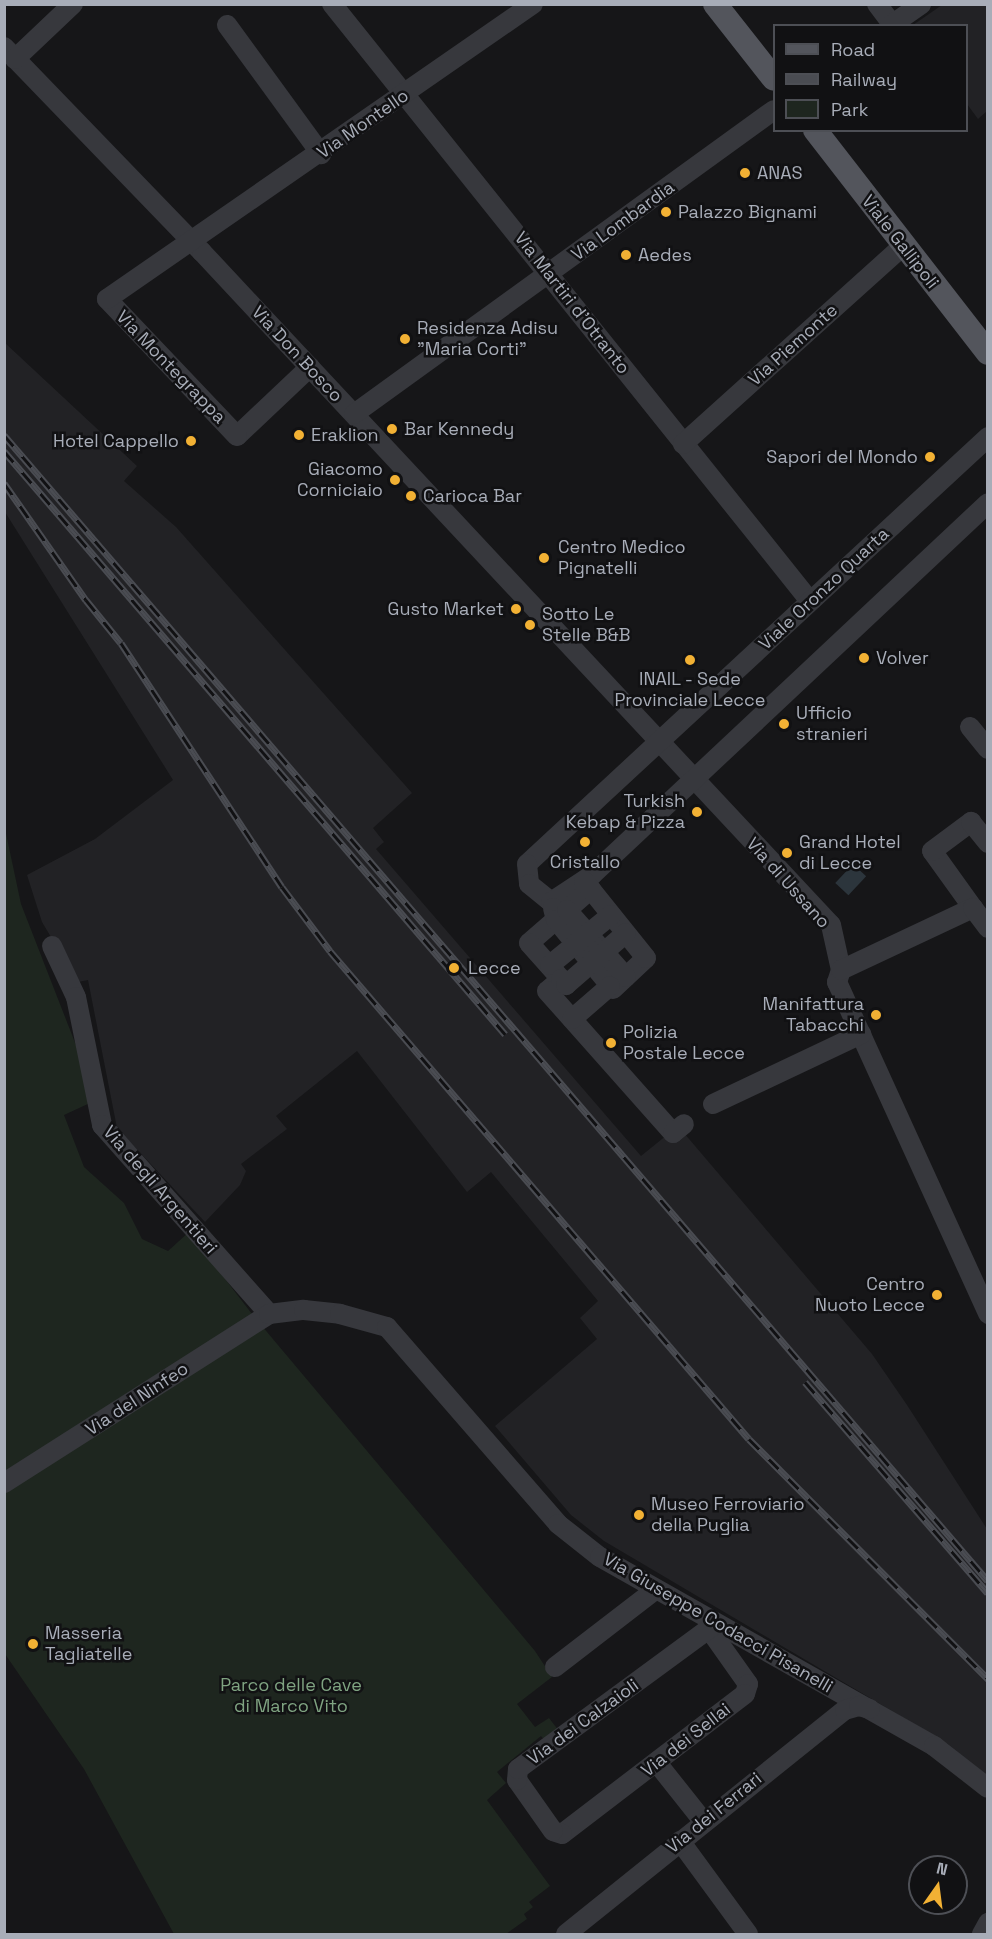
<!DOCTYPE html>
<html>
<head>
<meta charset="utf-8">
<style>
  body { margin:0 }
  #map { position:relative; width:992px; height:1939px; overflow:hidden; background:#161618; font-family:"Space Grotesk",sans-serif }
  div>[style] { position:absolute }
  .built>* { inset:0; background:#222225 }
  .green>* { inset:0; background:#1e261f }
  .water>* { inset:0; background:#2c353c; transform-origin:0 0 }
  .minor>* { height:20px; margin:-10px; padding:0 10px; transform-origin:10px; border-radius:10px; background:#37383d }
  .major>* { height:24px; margin:-12px; padding:0 12px; transform-origin:12px; border-radius:12px; background:#53555c }
  .rail>* { height:7px; margin-top:-3.5px; transform-origin:0; background:repeating-linear-gradient(90deg,#111113 0 14px,#4a4c52 0 28px); box-sizing:border-box; border-block:2px solid #4a4c52 }
  .dots>* { width:16px; height:16px; translate:-50% -50%; box-sizing:border-box; border:3px solid #111113; border-radius:50% }
  span { translate:-50% -50%; white-space:nowrap; text-align:center; line-height:1.15; -webkit-text-stroke:5px #111113; paint-order:stroke }
  .street-label { font-size:18px; color:#a8adb8 }
  .poi-label { font-size:18px; color:#a8adb8 }
  .left { translate:0 -50%; text-align:left }
  .right { translate:-100% -50%; text-align:right }
  .park-label { font-size:18px; color:#7fa381 }
  .frame { position:absolute; inset:0; border:6px solid #a8adb8; pointer-events:none }
  .legend { position:absolute; left:773px; top:24px; width:195px; height:108px; box-sizing:border-box; background:#111113; border:2px solid #4d4f55; margin:0; padding:8px 10px; list-style:none; font-size:18px; color:#a8adb8 }
  .legend li { display:flex; align-items:center; gap:12px; height:30px }
  .legend b { width:30px; border:2px solid #4d4f55 }
  .north { position:absolute; left:908px; top:1855px; width:60px; height:60px; box-sizing:border-box; background:#111113; border:2px solid #4d4f55; border-radius:50%; rotate:14deg; font-size:16px; font-weight:700; line-height:24px; text-align:center; color:#a8adb8 }
  .north::after { content:''; display:block; margin:auto; width:21px; height:27px; background:#f2b134; clip-path:polygon(50% 0,100% 100%,50% 72%,0 100%) }
</style>
</head>
<body>
<div id="map">
  <div class="built">
    <i style="clip-path:polygon(942px 5px,987px 5px,987px 111px,978px 119px,967px 104px,966px 26px,913px 25px)"></i>
    <i style="clip-path:polygon(4px 342px,137px 466px,124px 481px,176px 527px,412px 793px,373px 828px,384px 842px,376px 849px,641px 1156px,678px 1126px,872px 1354px,907px 1405px,987px 1529px,987px 1776px,948px 1744px,604px 1541px,571px 1515px,495px 1426px,597px 1339px,580px 1318px,598px 1301px,491px 1172px,467px 1192px,357px 1051px,276px 1116px,287px 1129px,241px 1164px,246px 1171px,240px 1185px,205px 1222px,117px 1128px,88px 980px,78px 982px,42px 922px,27px 875px,95px 839px,173px 780px,5px 512px)"></i>
  </div>
  <div class="green">
    <i style="clip-path:polygon(4px 824px,21px 904px,81px 1058px,90px 1103px,64px 1115px,84px 1167px,124px 1203px,142px 1239px,168px 1251px,189px 1232px,252px 1314px,535px 1651px,552px 1677px,517px 1704px,535px 1727px,549px 1718px,559px 1731px,546px 1742px,541px 1736px,497px 1772px,506px 1783px,487px 1800px,550px 1886px,529px 1902px,533px 1907px,524px 1914px,527px 1919px,506px 1934px,174px 1934px,84px 1769px,5px 1654px)"></i>
  </div>
  <div class="water">
    <i style="left:853px;top:864px;width:18px;height:26px;rotate:43deg"></i>
  </div>
  <div class="minor">
    <i style="left:332px;top:4px;width:765px;rotate:51.32deg"></i>
    <i style="left:877px;top:4px;width:25px;rotate:53deg"></i>
    <i style="left:227px;top:25px;width:160px;rotate:53.9deg"></i>
    <i style="left:890px;top:26px;width:38px;rotate:-35deg"></i>
    <i style="left:4px;top:47px;width:285px;rotate:46deg"></i>
    <i style="left:202px;top:252px;width:921px;rotate:46.94deg"></i>
    <i style="left:831px;top:925px;width:46px;rotate:77.5deg"></i>
    <i style="left:841px;top:970px;width:13px;rotate:108deg"></i>
    <i style="left:837px;top:982px;width:365px;rotate:65.5deg"></i>
    <i style="left:15px;top:59px;width:80px;rotate:-43.5deg"></i>
    <i style="left:310px;top:367px;width:100px;rotate:136.6deg"></i>
    <i style="left:237px;top:436px;width:189px;rotate:-133.5deg"></i>
    <i style="left:107px;top:299px;width:518px;rotate:-34.7deg"></i>
    <i style="left:354px;top:414px;width:518px;rotate:-35.9deg"></i>
    <i style="left:988px;top:437px;width:628px;rotate:137.19deg"></i>
    <i style="left:527px;top:864px;width:20px;rotate:84deg"></i>
    <i style="left:529px;top:884px;width:28px;rotate:39deg"></i>
    <i style="left:551px;top:902px;width:49px;rotate:-33.4deg"></i>
    <i style="left:592px;top:875px;width:543px;rotate:-43.21deg"></i>
    <i style="left:683px;top:444px;width:296px;rotate:-42deg"></i>
    <i style="left:970px;top:727px;width:28px;rotate:51deg"></i>
    <i style="left:591px;top:889px;width:82px;rotate:138.9deg"></i>
    <i style="left:529px;top:943px;width:48px;rotate:48.4deg"></i>
    <i style="left:561px;top:979px;width:18px;rotate:139deg"></i>
    <i style="left:547px;top:991px;width:190px;rotate:48.4deg"></i>
    <i style="left:673px;top:1133px;width:14px;rotate:-39deg"></i>
    <i style="left:553px;top:908px;width:12px;rotate:76deg"></i>
    <i style="left:556px;top:920px;width:89px;rotate:50.4deg"></i>
    <i style="left:613px;top:989px;width:45px;rotate:-43.2deg"></i>
    <i style="left:646px;top:958px;width:99px;rotate:-128.8deg"></i>
    <i style="left:973px;top:908px;width:70px;rotate:-125.7deg"></i>
    <i style="left:932px;top:851px;width:49px;rotate:-36.6deg"></i>
    <i style="left:971px;top:822px;width:27px;rotate:51deg"></i>
    <i style="left:567px;top:910px;width:89px;rotate:48.6deg"></i>
    <i style="left:52px;top:946px;width:56px;rotate:64.8deg"></i>
    <i style="left:76px;top:997px;width:131px;rotate:78.5deg"></i>
    <i style="left:102px;top:1125px;width:252px;rotate:48.5deg"></i>
    <i style="left:550px;top:965px;width:79px;rotate:-39.3deg"></i>
    <i style="left:841px;top:970px;width:146px;rotate:-25.2deg"></i>
    <i style="left:973px;top:908px;width:25px;rotate:53deg"></i>
    <i style="left:561px;top:979px;width:8px;rotate:50deg"></i>
    <i style="left:566px;top:985px;width:79px;rotate:-40.9deg"></i>
    <i style="left:572px;top:1019px;width:50px;rotate:-41deg"></i>
    <i style="left:713px;top:1104px;width:164px;rotate:-25.3deg"></i>
    <i style="left:4px;top:1483px;width:314px;rotate:-32.5deg"></i>
    <i style="left:269px;top:1314px;width:35px;rotate:-7deg"></i>
    <i style="left:304px;top:1310px;width:36px;rotate:6deg"></i>
    <i style="left:340px;top:1314px;width:49px;rotate:15.5deg"></i>
    <i style="left:387px;top:1327px;width:261px;rotate:49deg"></i>
    <i style="left:558px;top:1524px;width:53px;rotate:38.2deg"></i>
    <i style="left:600px;top:1557px;width:384px;rotate:29.5deg"></i>
    <i style="left:934px;top:1746px;width:68px;rotate:37.9deg"></i>
    <i style="left:714px;top:1625px;width:11px;rotate:90deg"></i>
    <i style="left:714px;top:1636px;width:59px;rotate:54.7deg"></i>
    <i style="left:748px;top:1684px;width:10px;rotate:107deg"></i>
    <i style="left:745px;top:1694px;width:230px;rotate:142.6deg"></i>
    <i style="left:562px;top:1834px;width:9px;rotate:-162deg"></i>
    <i style="left:553px;top:1831px;width:62px;rotate:-125.2deg"></i>
    <i style="left:517px;top:1780px;width:11px;rotate:-85deg"></i>
    <i style="left:518px;top:1769px;width:243px;rotate:-36.3deg"></i>
    <i style="left:555px;top:1667px;width:126px;rotate:-37.6deg"></i>
    <i style="left:657px;top:1763px;width:75px;rotate:51.5deg"></i>
    <i style="left:680px;top:1841px;width:115px;rotate:53.8deg"></i>
    <i style="left:566px;top:1934px;width:358px;rotate:-38.8deg"></i>
    <i style="left:845px;top:1710px;width:15px;rotate:-16deg"></i>
    <i style="left:859px;top:1706px;width:11px;rotate:15deg"></i>
    <i style="left:982px;top:1934px;width:13px;rotate:-61deg"></i>
  </div>
  <div class="major">
    <i style="left:715px;top:4px;width:95px;rotate:51.8deg"></i>
    <i style="left:815px;top:130px;width:282px;rotate:52.2deg"></i>
  </div>
  <div class="rail">
    <i style="left:4px;top:435px;width:1510px;rotate:49.35deg"></i>
    <i style="left:4px;top:451px;width:769px;rotate:49.33deg"></i>
    <i style="left:4px;top:483px;width:143px;rotate:55deg"></i>
    <i style="left:86px;top:600px;width:55px;rotate:50.9deg"></i>
    <i style="left:121px;top:643px;width:292px;rotate:56.6deg"></i>
    <i style="left:282px;top:887px;width:80px;rotate:53.1deg"></i>
    <i style="left:330px;top:951px;width:643px;rotate:49.35deg"></i>
    <i style="left:749px;top:1439px;width:339px;rotate:45.1deg"></i>
    <i style="left:805px;top:1382px;width:279px;rotate:49.1deg"></i>
  </div>
  <div class="dots">
    <i style="left:745px;top:173px;background:#f2b134"></i>
    <i style="left:666px;top:212px;background:#f2b134"></i>
    <i style="left:626px;top:255px;background:#f2b134"></i>
    <i style="left:405px;top:339px;background:#f2b134"></i>
    <i style="left:392px;top:429px;background:#f2b134"></i>
    <i style="left:299px;top:435px;background:#f2b134"></i>
    <i style="left:191px;top:441px;background:#f2b134"></i>
    <i style="left:930px;top:457px;background:#f2b134"></i>
    <i style="left:395px;top:480px;background:#f2b134"></i>
    <i style="left:411px;top:496px;background:#f2b134"></i>
    <i style="left:544px;top:558px;background:#f2b134"></i>
    <i style="left:516px;top:609px;background:#f2b134"></i>
    <i style="left:530px;top:625px;background:#f2b134"></i>
    <i style="left:864px;top:658px;background:#f2b134"></i>
    <i style="left:690px;top:660px;background:#f2b134"></i>
    <i style="left:784px;top:724px;background:#f2b134"></i>
    <i style="left:697px;top:812px;background:#f2b134"></i>
    <i style="left:585px;top:842px;background:#f2b134"></i>
    <i style="left:787px;top:853px;background:#f2b134"></i>
    <i style="left:454px;top:968px;background:#f2b134"></i>
    <i style="left:876px;top:1015px;background:#f2b134"></i>
    <i style="left:611px;top:1043px;background:#f2b134"></i>
    <i style="left:937px;top:1295px;background:#f2b134"></i>
    <i style="left:639px;top:1515px;background:#f2b134"></i>
    <i style="left:33px;top:1644px;background:#f2b134"></i>
  </div>
  <div class="street-label">
    <span style="left:363px;top:124px;rotate:-35deg">Via Montello</span>
    <span style="left:623px;top:221px;rotate:-36deg">Via Lombardia</span>
    <span style="left:900px;top:242px;rotate:52deg">Viale Gallipoli</span>
    <span style="left:572px;top:303px;rotate:52deg">Via Martiri d'Otranto</span>
    <span style="left:793px;top:345px;rotate:-42deg">Via Piemonte</span>
    <span style="left:297px;top:354px;rotate:47deg">Via Don Bosco</span>
    <span style="left:171px;top:367px;rotate:46deg">Via Montegrappa</span>
    <span style="left:824px;top:589px;rotate:-43deg">Viale Oronzo Quarta</span>
    <span style="left:788px;top:883px;rotate:48deg">Via di Ussano</span>
    <span style="left:160px;top:1190px;rotate:49deg">Via degli Argentieri</span>
    <span style="left:137px;top:1399px;rotate:-33deg">Via del Ninfeo</span>
    <span style="left:718px;top:1623px;rotate:30deg">Via Giuseppe Codacci Pisanelli</span>
    <span style="left:583px;top:1722px;rotate:-36deg">Via dei Calzaioli</span>
    <span style="left:686px;top:1740px;rotate:-38deg">Via dei Sellai</span>
    <span style="left:714px;top:1813px;rotate:-39deg">Via dei Ferrari</span>
  </div>
  <div class="poi-label">
    <span class="left" style="left:757px;top:173px">ANAS</span>
    <span class="left" style="left:678px;top:212px">Palazzo Bignami</span>
    <span class="left" style="left:638px;top:255px">Aedes</span>
    <span class="left" style="left:417px;top:339px">Residenza Adisu<br>"Maria Corti"</span>
    <span class="left" style="left:404px;top:429px">Bar Kennedy</span>
    <span class="left" style="left:311px;top:435px">Eraklion</span>
    <span class="right" style="left:179px;top:441px">Hotel Cappello</span>
    <span class="right" style="left:918px;top:457px">Sapori del Mondo</span>
    <span class="right" style="left:383px;top:480px">Giacomo<br>Corniciaio</span>
    <span class="left" style="left:423px;top:496px">Carioca Bar</span>
    <span class="left" style="left:558px;top:558px">Centro Medico<br>Pignatelli</span>
    <span class="right" style="left:504px;top:609px">Gusto Market</span>
    <span class="left" style="left:542px;top:625px">Sotto Le<br>Stelle B&amp;B</span>
    <span class="left" style="left:876px;top:658px">Volver</span>
    <span style="left:690px;top:690px">INAIL - Sede<br>Provinciale Lecce</span>
    <span class="left" style="left:796px;top:724px">Ufficio<br>stranieri</span>
    <span class="right" style="left:685px;top:812px">Turkish<br>Kebap &amp; Pizza</span>
    <span class="left" style="left:799px;top:853px">Grand Hotel<br>di Lecce</span>
    <span style="left:585px;top:862px">Cristallo</span>
    <span class="left" style="left:468px;top:968px">Lecce</span>
    <span class="right" style="left:864px;top:1015px">Manifattura<br>Tabacchi</span>
    <span class="left" style="left:623px;top:1043px">Polizia<br>Postale Lecce</span>
    <span class="right" style="left:925px;top:1295px">Centro<br>Nuoto Lecce</span>
    <span class="left" style="left:651px;top:1515px">Museo Ferroviario<br>della Puglia</span>
    <span class="left" style="left:45px;top:1644px">Masseria<br>Tagliatelle</span>
  </div>
  <div class="park-label">
    <span style="left:291px;top:1696px">Parco delle Cave<br>di Marco Vito</span>
  </div>
  <div class="frame"></div>
  <ul class="legend">
  <li><b style="height:8px;background:#53555c"></b>Road</li>
  <li><b style="height:8px;background:#4a4c52"></b>Railway</li>
  <li><b style="height:16px;background:#1e261f"></b>Park</li>
  </ul>
  <div class="north">N</div>
</div>
</body>
</html>
